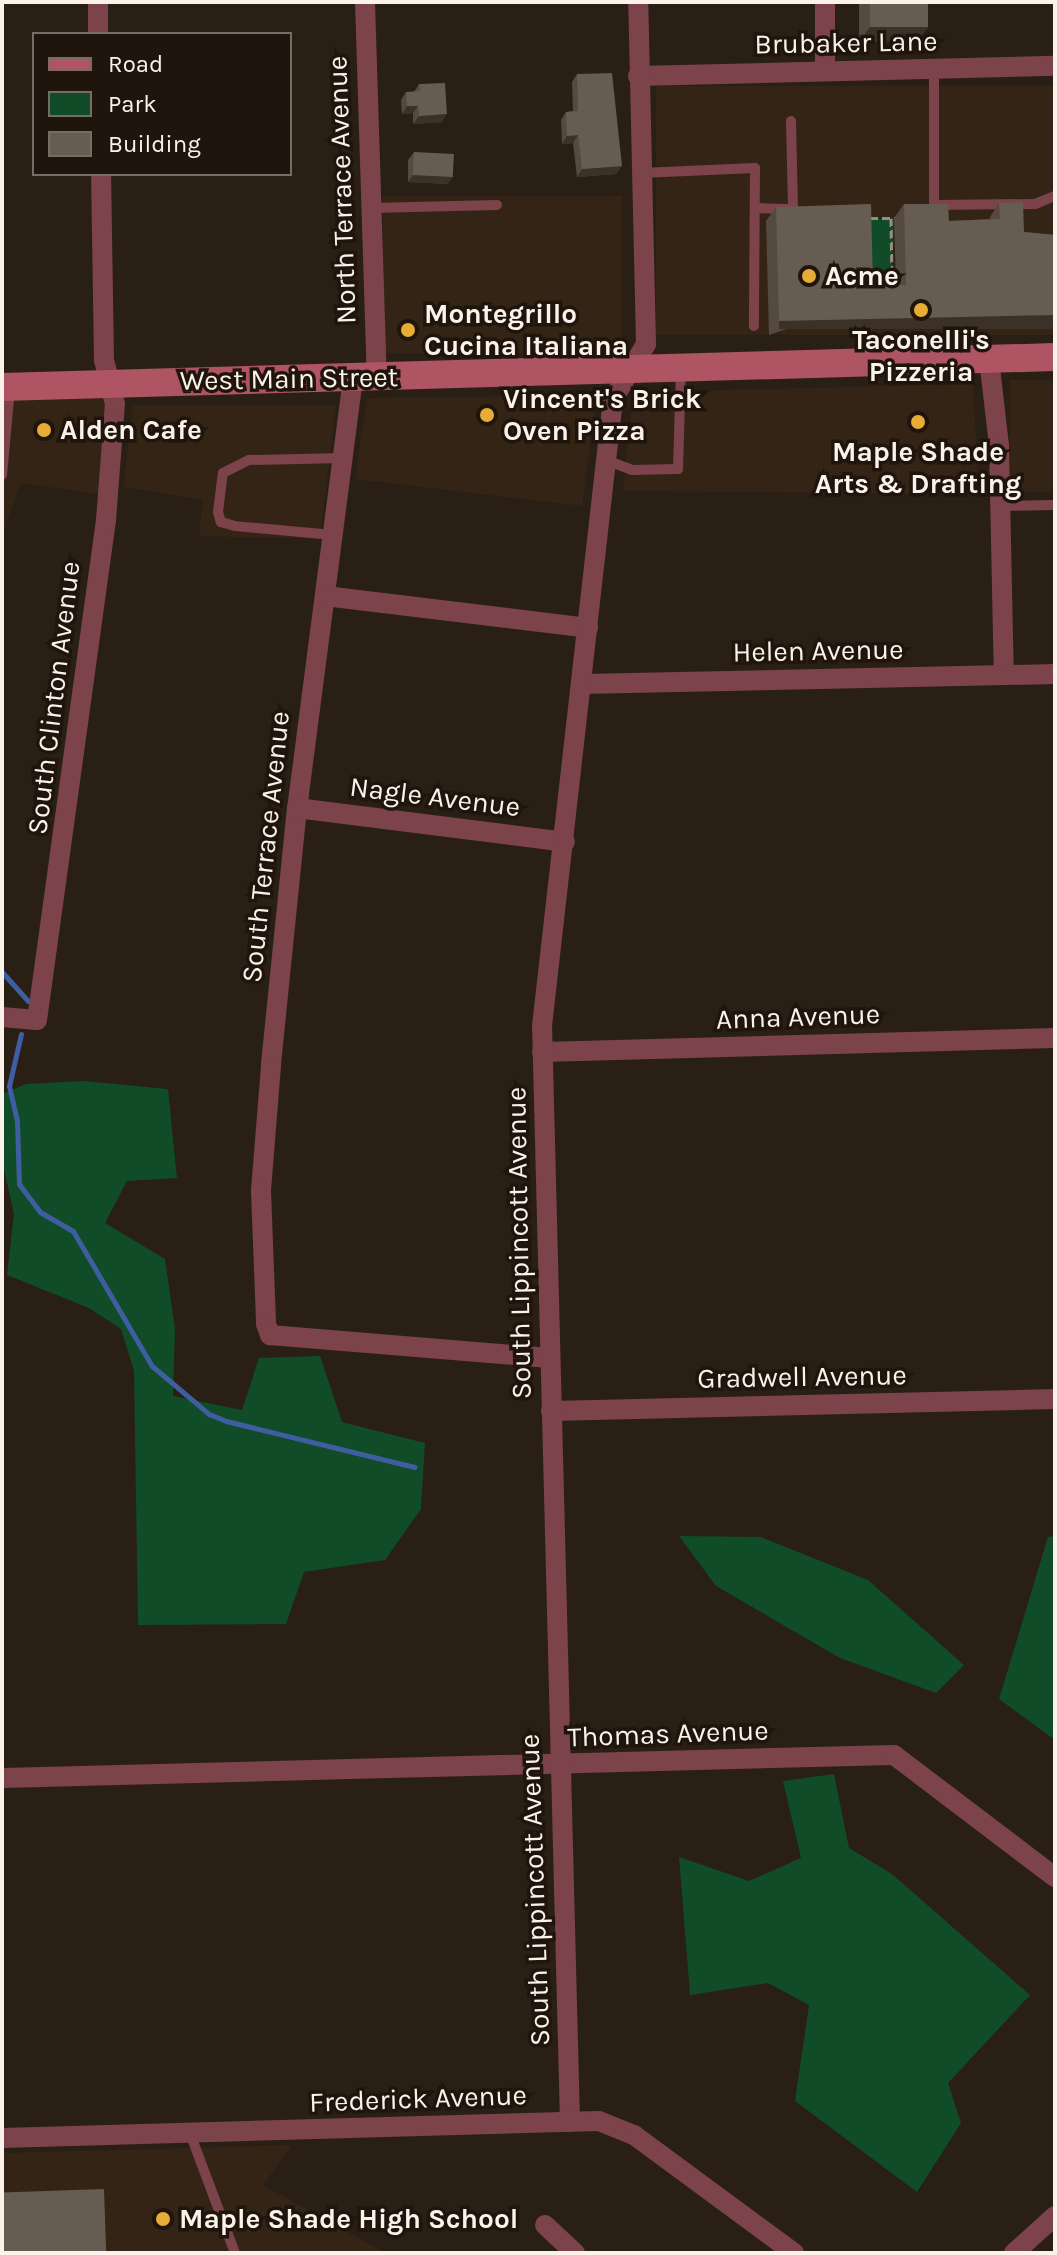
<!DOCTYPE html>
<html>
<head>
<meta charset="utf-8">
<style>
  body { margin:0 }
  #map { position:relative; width:1057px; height:2255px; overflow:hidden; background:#291f15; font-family:Karla,sans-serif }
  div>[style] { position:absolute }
  .built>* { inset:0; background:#332415; transform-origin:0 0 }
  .green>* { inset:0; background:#104c27; transform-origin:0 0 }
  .stream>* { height:5px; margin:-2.5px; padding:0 2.5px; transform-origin:2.5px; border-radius:2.5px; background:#3f5ea2 }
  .path>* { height:3px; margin-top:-1.5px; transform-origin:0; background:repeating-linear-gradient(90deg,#978e86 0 8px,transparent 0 12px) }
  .service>* { height:10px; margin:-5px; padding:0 5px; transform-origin:5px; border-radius:5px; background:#7c434b }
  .minor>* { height:20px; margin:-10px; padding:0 10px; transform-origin:10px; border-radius:10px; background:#7c434b }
  .secondary>* { height:28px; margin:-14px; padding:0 14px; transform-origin:14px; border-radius:14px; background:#af5463 }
  .wall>* { inset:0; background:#544a3f }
  .shaded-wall>* { inset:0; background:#3c3126; transform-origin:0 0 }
  .building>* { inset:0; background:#665c51; transform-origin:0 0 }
  .dots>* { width:22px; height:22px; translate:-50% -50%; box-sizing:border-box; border:4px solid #20150c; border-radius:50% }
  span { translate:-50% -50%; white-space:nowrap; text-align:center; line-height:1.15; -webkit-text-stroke:7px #20150c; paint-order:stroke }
  .street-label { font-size:28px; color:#faf2eb }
  .poi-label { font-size:28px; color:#faf2eb; font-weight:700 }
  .left { translate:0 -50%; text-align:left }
  .frame { position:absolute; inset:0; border:4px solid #faf2eb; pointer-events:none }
  .legend { position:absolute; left:32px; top:32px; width:260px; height:144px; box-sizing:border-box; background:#20150c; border:2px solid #776d65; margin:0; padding:10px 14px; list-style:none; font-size:24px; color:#faf2eb }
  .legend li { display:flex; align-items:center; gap:16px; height:40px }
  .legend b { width:40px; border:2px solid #776d65 }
</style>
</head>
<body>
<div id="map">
  <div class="built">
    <i style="left:1055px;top:86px;width:249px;height:399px;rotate:90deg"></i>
    <i style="left:383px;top:196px;width:239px;height:157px"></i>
    <i style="left:1055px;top:380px;width:112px;height:45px;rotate:90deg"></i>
    <i style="clip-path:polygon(973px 384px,979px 494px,623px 491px,633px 392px)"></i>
    <i style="clip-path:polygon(112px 389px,104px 495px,21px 483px,2px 534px,2px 392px)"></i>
    <i style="clip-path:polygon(596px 395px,582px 506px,355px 479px,367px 398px)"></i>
    <i style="clip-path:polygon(133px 405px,336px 405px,320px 539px,199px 536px,203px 500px,123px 487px)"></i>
    <i style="clip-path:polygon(292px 2145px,263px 2185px,386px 2253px,2px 2253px,2px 2153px)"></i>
  </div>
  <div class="green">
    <i style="left:862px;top:218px;width:32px;height:81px;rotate:2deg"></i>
    <i style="clip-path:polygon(83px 1081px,168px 1089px,177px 1178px,127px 1181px,105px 1223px,165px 1259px,175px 1329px,173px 1396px,242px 1410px,259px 1358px,320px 1356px,342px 1422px,425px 1443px,421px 1509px,385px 1560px,304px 1572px,286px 1624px,138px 1625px,134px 1371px,121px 1329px,89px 1308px,7px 1275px,14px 1214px,2px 1160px,2px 1094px,26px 1084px)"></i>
    <i style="clip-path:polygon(679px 1536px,761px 1537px,868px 1580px,964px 1665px,936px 1693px,840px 1658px,716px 1586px)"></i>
    <i style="clip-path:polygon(1055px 1536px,1055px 1740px,999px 1699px,1048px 1537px)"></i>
    <i style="clip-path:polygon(834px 1774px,849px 1848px,892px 1874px,1030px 1995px,948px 2083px,961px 2123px,917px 2192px,795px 2101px,809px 2005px,768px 1983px,690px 1995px,679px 1857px,749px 1881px,801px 1858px,783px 1781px)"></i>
  </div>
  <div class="stream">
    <i style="left:2px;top:972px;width:39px;rotate:48deg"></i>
    <i style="left:21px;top:1034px;width:53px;rotate:103deg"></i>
    <i style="left:9px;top:1086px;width:36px;rotate:77deg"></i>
    <i style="left:17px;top:1121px;width:63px;rotate:88.2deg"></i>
    <i style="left:19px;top:1184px;width:35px;rotate:53deg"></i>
    <i style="left:40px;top:1212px;width:38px;rotate:30deg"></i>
    <i style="left:73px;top:1231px;width:156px;rotate:59.7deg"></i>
    <i style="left:152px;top:1366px;width:75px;rotate:40.1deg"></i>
    <i style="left:209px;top:1414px;width:18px;rotate:22deg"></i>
    <i style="left:226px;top:1421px;width:194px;rotate:13.7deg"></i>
  </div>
  <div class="path">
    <i style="left:870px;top:218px;width:28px"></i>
    <i style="left:891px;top:218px;width:63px;rotate:89.1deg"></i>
  </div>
  <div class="service">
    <i style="left:934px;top:69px;width:136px;rotate:90deg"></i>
    <i style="left:934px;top:205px;width:101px;rotate:-0.6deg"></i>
    <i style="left:1035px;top:204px;width:22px;rotate:-22deg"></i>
    <i style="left:641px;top:173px;width:114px;rotate:-2.5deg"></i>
    <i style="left:755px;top:168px;width:158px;rotate:90.4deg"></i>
    <i style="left:371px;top:208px;width:126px;rotate:-1.4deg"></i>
    <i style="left:755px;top:208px;width:38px;rotate:2deg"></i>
    <i style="left:793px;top:209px;width:88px;rotate:-91.3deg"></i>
    <i style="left:606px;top:460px;width:28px;rotate:21deg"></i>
    <i style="left:632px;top:470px;width:46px;rotate:-1.2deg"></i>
    <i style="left:678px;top:469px;width:99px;rotate:-88.3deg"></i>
    <i style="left:2px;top:475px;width:86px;rotate:-84.7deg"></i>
    <i style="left:999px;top:506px;width:56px;rotate:-1deg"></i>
    <i style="left:333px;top:535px;width:98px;rotate:-174.8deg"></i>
    <i style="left:235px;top:526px;width:15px;rotate:-164deg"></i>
    <i style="left:221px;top:522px;width:10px;rotate:-107deg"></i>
    <i style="left:218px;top:512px;width:39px;rotate:-83deg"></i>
    <i style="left:223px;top:473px;width:29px;rotate:-27deg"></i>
    <i style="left:249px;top:460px;width:94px;rotate:-1.2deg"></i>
    <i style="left:191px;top:2136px;width:125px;rotate:69.4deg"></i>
  </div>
  <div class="minor">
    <i style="left:98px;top:2px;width:32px;rotate:90deg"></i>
    <i style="left:365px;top:2px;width:375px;rotate:88.2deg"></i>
    <i style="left:825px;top:70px;width:68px;rotate:-90deg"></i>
    <i style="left:638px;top:76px;width:417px;rotate:-1.4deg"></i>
    <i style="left:989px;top:359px;width:87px;rotate:83.4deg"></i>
    <i style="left:999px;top:445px;width:230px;rotate:88.8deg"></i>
    <i style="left:353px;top:378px;width:434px;rotate:97.4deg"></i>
    <i style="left:297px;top:808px;width:259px;rotate:95.8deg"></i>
    <i style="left:271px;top:1066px;width:125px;rotate:94.6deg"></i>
    <i style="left:261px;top:1191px;width:133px;rotate:87.8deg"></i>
    <i style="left:266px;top:1324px;width:12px;rotate:70deg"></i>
    <i style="left:270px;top:1335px;width:280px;rotate:4.7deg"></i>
    <i style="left:325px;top:596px;width:265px;rotate:6.9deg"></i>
    <i style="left:582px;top:684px;width:473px;rotate:-1.2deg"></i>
    <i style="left:297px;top:808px;width:270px;rotate:7.2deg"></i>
    <i style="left:2px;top:1017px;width:35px;rotate:5deg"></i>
    <i style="left:37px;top:1020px;width:505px;rotate:-82.14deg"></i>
    <i style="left:106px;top:520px;width:116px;rotate:-85.6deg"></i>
    <i style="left:115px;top:404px;width:45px;rotate:-104deg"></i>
    <i style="left:104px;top:360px;width:186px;rotate:-90.9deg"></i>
    <i style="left:542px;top:1052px;width:513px;rotate:-1.56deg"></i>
    <i style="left:551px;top:1411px;width:504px;rotate:-1.36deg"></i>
    <i style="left:2px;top:1778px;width:892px;rotate:-1.48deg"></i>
    <i style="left:894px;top:1755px;width:202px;rotate:37.2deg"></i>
    <i style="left:570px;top:2122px;width:1096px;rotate:-91.46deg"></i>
    <i style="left:542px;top:1026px;width:631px;rotate:-83.54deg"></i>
    <i style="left:613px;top:399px;width:64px;rotate:-59deg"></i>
    <i style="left:646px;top:344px;width:342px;rotate:-91.3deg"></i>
    <i style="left:2px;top:2138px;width:597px;rotate:-1.63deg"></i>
    <i style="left:599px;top:2121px;width:38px;rotate:22deg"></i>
    <i style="left:634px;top:2135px;width:199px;rotate:36.4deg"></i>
    <i style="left:545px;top:2225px;width:41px;rotate:43deg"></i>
    <i style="left:1014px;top:2253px;width:55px;rotate:-42.1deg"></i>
  </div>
  <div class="secondary">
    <i style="left:2px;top:387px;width:1053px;rotate:-1.63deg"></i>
  </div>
  <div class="wall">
    <i style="clip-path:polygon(859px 2px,928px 2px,928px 27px,917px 42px,859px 42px)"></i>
    <i style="clip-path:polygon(577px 74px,622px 166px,616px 174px,577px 177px,573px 143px,562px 144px,561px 120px,566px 112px,573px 111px,572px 82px)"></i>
    <i style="clip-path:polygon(419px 84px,442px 122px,413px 124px,413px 113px,402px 114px,401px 100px,406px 92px,414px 92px)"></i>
    <i style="clip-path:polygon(414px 152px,448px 184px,408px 182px,408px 160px)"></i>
    <i style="clip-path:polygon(999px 203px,1024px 232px,1055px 235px,769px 335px,766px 221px,776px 207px,873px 285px,896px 285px,894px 218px,904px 204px,949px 221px,990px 219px,990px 217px)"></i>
  </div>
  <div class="shaded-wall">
    <i style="clip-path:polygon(870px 27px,928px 27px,917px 42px,859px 42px)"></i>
    <i style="clip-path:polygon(407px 106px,418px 106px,413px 113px,402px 114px)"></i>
    <i style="clip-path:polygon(447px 114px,442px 122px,413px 124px,419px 116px)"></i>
    <i style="clip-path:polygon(578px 135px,573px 143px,562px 144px,567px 136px)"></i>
    <i style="clip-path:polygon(622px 166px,616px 174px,577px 177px,582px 169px)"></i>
    <i style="clip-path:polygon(413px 175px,454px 176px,448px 184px,408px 182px)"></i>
    <i style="left:1055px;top:315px;width:14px;height:276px;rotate:90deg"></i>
  </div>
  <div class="building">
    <i style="left:870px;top:2px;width:58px;height:25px"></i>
    <i style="clip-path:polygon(612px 73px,622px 166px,582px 169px,578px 135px,567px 136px,566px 112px,578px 111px,577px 74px)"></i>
    <i style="clip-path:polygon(445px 83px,447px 114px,419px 116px,418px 106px,407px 106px,406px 92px,420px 91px,419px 84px)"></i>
    <i style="left:414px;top:152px;width:40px;height:23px;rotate:3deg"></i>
    <i style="clip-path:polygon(1023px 202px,1024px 232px,1055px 235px,1055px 315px,779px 321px,776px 207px,871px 204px,873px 285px,906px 285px,904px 204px,948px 204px,949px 221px,1000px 219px,999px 203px)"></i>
    <i style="left:104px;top:2189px;width:64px;height:102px;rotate:88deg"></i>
  </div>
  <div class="dots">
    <i style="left:809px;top:276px;background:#e6ac36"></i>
    <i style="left:921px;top:310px;background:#e6ac36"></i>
    <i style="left:408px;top:330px;background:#e6ac36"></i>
    <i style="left:487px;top:415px;background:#e6ac36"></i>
    <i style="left:918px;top:422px;background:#e6ac36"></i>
    <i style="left:44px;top:430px;background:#e6ac36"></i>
    <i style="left:163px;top:2219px;background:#e6ac36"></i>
  </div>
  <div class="street-label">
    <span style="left:846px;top:43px;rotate:-1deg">Brubaker Lane</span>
    <span style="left:342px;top:190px;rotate:-92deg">North Terrace Avenue</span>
    <span style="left:289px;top:379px;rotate:-1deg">West Main Street</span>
    <span style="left:818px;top:651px;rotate:-1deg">Helen Avenue</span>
    <span style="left:54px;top:698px;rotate:-83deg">South Clinton Avenue</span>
    <span style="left:435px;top:797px;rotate:7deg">Nagle Avenue</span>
    <span style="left:266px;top:847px;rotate:-84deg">South Terrace Avenue</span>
    <span style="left:798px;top:1017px;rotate:-2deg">Anna Avenue</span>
    <span style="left:519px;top:1243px;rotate:-91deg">South Lippincott Avenue</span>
    <span style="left:802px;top:1377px;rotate:-1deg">Gradwell Avenue</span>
    <span style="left:668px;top:1734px;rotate:-2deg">Thomas Avenue</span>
    <span style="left:535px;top:1890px;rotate:-92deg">South Lippincott Avenue</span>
    <span style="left:418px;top:2099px;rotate:-2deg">Frederick Avenue</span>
  </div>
  <div class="poi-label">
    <span class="left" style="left:825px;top:276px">Acme</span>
    <span class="left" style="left:424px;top:330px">Montegrillo<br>Cucina Italiana</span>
    <span style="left:921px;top:356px">Taconelli's<br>Pizzeria</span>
    <span class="left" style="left:503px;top:415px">Vincent's Brick<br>Oven Pizza</span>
    <span class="left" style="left:60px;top:430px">Alden Cafe</span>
    <span style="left:918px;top:468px">Maple Shade<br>Arts &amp; Drafting</span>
    <span class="left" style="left:179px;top:2219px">Maple Shade High School</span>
  </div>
  <div class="frame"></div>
  <ul class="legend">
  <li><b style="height:10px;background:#af5463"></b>Road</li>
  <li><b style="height:22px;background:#104c27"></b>Park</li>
  <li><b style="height:22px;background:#665c51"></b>Building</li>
  </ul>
</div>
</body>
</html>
